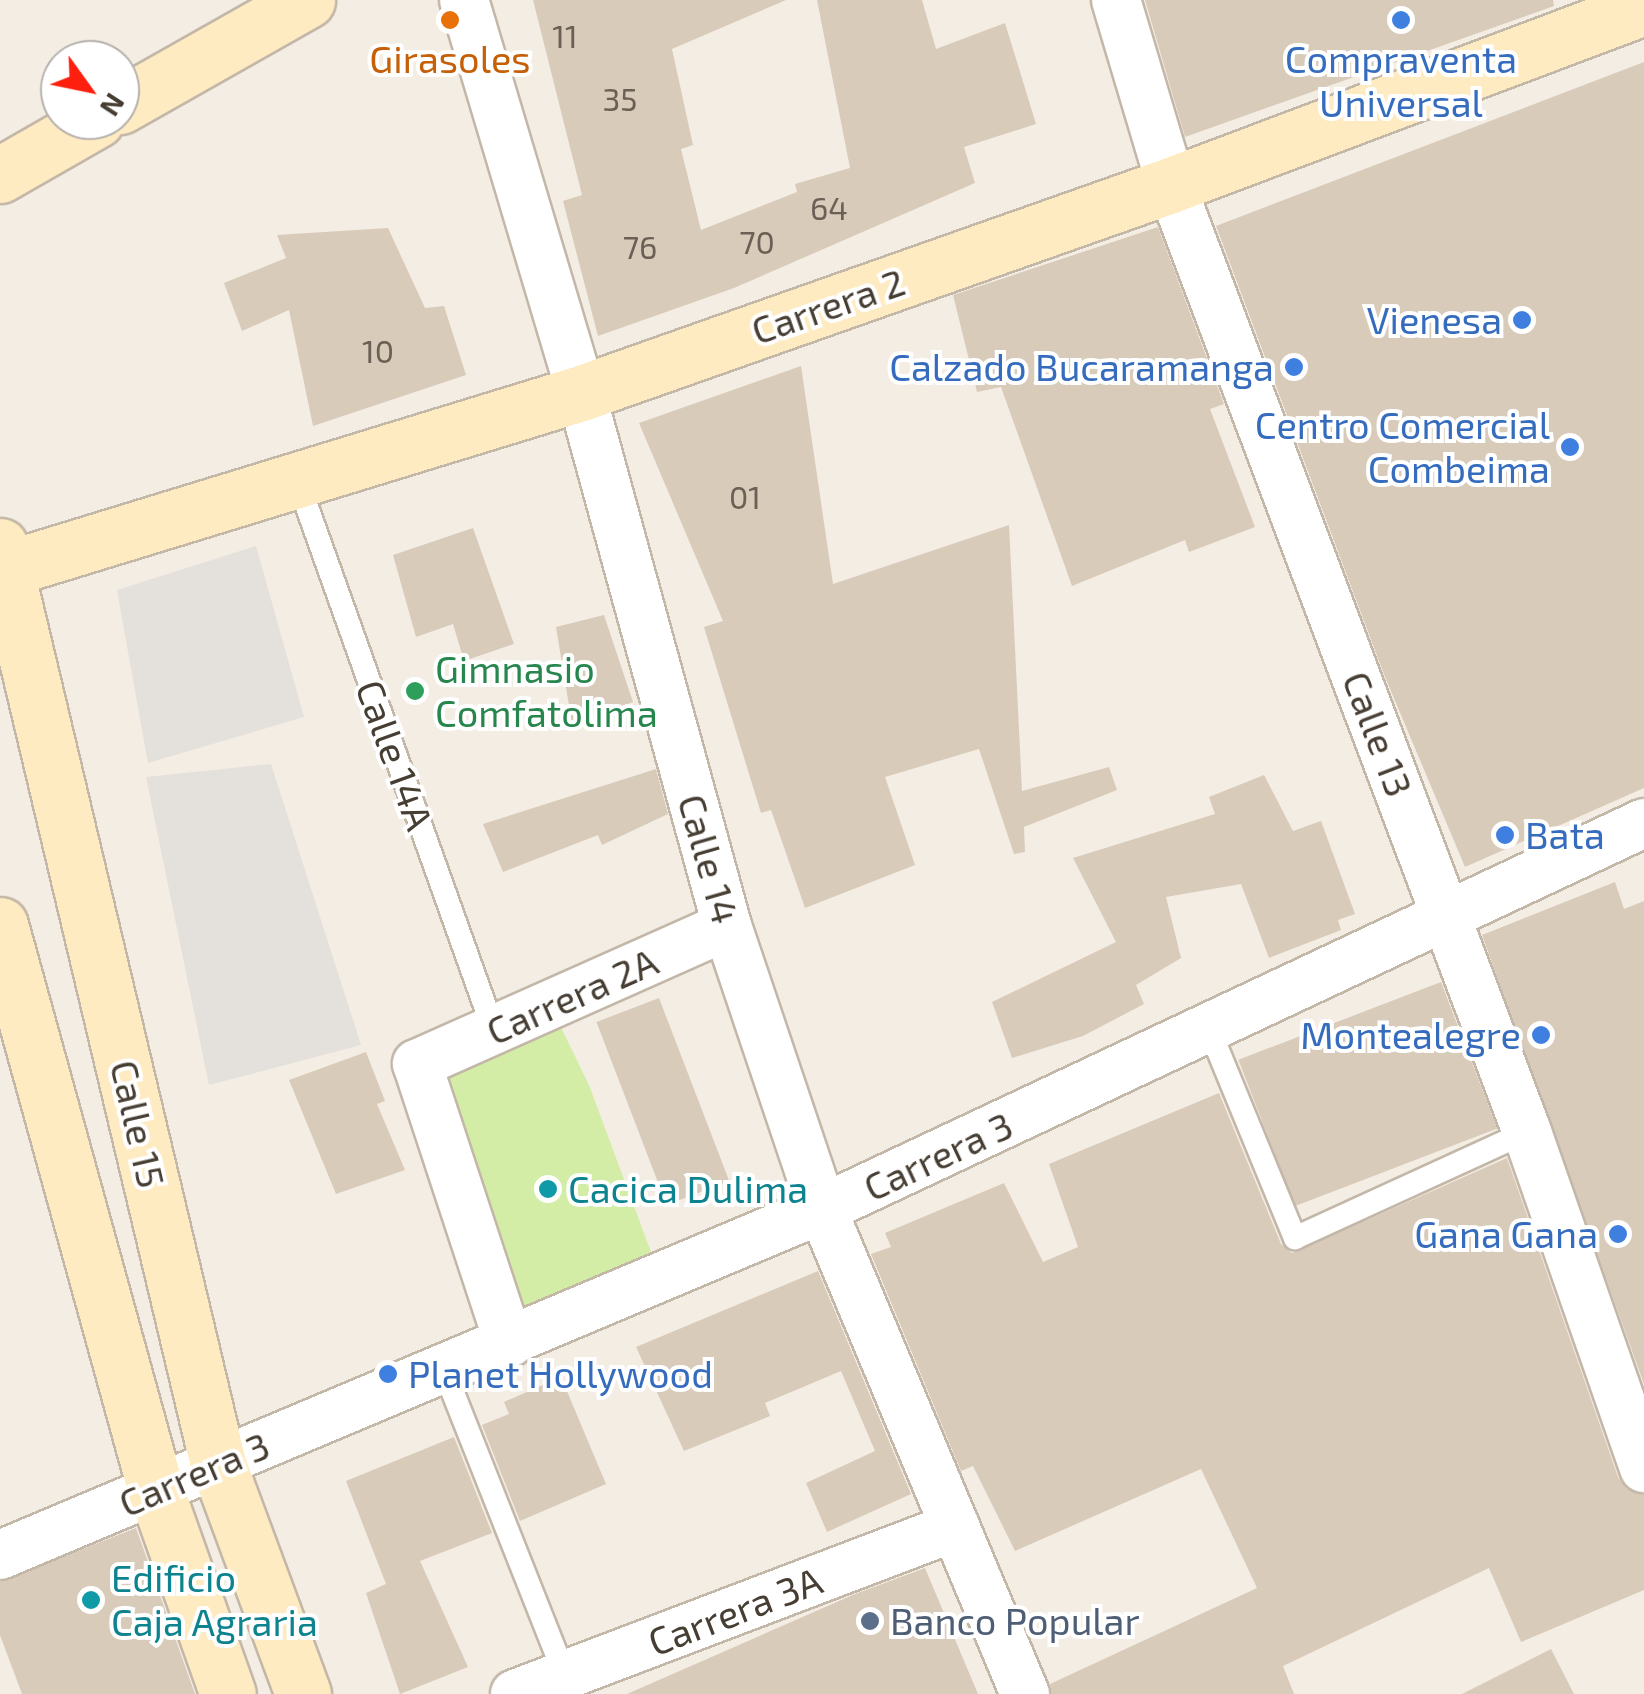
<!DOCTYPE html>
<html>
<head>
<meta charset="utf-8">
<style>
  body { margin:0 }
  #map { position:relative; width:1644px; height:1694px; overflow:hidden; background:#f4ede3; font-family:"Exo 2",sans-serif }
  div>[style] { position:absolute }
  .green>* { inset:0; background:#d3eda7 }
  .parking>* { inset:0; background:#e4e0dc }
  .building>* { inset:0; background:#d9cbba; transform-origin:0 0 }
  .roads { filter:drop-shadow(2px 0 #c3b7a8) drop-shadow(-2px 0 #c3b7a8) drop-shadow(0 2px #c3b7a8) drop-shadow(0 -2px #c3b7a8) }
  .lane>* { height:22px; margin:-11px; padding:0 11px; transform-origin:11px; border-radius:11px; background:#fff }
  .street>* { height:48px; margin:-24px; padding:0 24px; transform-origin:24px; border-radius:24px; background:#fff }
  .secondary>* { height:55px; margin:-27.5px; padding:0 27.5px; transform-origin:27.5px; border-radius:27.5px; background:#ffebc2 }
  .dots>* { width:28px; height:28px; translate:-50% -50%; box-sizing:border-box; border:5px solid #fff; border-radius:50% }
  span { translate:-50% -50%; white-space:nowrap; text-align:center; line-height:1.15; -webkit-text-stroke:8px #fff; paint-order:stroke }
  .number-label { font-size:32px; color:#6b6055 }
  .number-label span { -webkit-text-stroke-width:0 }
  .food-label { font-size:38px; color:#c56008 }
  .shop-label { font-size:38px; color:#366cbe }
  .right { translate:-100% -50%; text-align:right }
  .left { translate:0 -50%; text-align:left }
  .street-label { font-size:38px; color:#463d33 }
  .leisure-label { font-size:38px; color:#27864d }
  .culture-label { font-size:38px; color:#0d838f }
  .service-label { font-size:38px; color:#4e5e75 }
  .north { position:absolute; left:40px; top:40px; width:100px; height:100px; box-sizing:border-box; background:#fff; border:2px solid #b5b1ad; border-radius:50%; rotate:123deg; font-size:28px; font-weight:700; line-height:40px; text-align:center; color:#463d33 }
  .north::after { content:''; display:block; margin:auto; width:35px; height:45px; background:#ff1f0f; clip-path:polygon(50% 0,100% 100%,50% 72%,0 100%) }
</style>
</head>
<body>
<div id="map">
  <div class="green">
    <i style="clip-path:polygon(553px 1011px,589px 1085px,661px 1279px,518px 1340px,423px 1068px)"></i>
  </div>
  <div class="parking">
    <i style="clip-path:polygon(256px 546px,304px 717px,148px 763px,117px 590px)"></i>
    <i style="clip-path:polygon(271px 764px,361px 1045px,209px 1085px,146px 777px)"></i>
  </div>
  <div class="building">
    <i style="clip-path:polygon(533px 0,786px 0,672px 49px,693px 145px,681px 149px,701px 230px,797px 192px,795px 184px,850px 168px,817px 0,922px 0,936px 49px,1005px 23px,1036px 124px,964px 147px,975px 183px,734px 288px,598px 336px,563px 201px,582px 195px)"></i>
    <i style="clip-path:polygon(1145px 0,1553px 0,1554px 6px,1185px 137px)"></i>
    <i style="clip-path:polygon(1644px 62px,1644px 788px,1465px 867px,1385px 677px,1216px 226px)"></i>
    <i style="clip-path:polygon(1158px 227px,1224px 404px,1210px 409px,1255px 527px,1189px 552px,1185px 540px,1072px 586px,1001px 387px,977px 392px,953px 295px)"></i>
    <i style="clip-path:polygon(388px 228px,425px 308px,444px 306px,466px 375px,313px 426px,289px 310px,242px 331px,224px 283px,286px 258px,277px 235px)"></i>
    <i style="clip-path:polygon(801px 366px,833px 584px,1009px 525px,1022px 791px,1109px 767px,1117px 790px,1024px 827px,1025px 852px,1014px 854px,979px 749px,885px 777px,915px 865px,805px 908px,771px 810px,761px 813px,704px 627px,723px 621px,639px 423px)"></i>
    <i style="clip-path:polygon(473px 528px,514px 644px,464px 661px,453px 624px,416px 637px,393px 555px)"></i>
    <i style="clip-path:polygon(604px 615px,633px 702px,572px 724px,556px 627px)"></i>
    <i style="clip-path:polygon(656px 769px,668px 814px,602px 845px,598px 835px,503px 872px,483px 824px)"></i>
    <i style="clip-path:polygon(1264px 775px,1293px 831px,1321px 821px,1355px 914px,1338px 920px,1341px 930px,1269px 958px,1241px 884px,1166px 897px,1181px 958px,1136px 985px,1144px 1004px,1083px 1036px,1012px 1058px,992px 1002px,1116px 942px,1073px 858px,1215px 814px,1209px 797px)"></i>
    <i style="clip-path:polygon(1615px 882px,1624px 909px,1644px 901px,1644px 1384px,1482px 935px)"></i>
    <i style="left:1441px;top:982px;width:157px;height:217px;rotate:69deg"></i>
    <i style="left:659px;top:998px;width:196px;height:67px;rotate:69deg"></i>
    <i style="clip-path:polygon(366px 1052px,385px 1101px,377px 1104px,405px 1170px,336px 1194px,289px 1080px)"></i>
    <i style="clip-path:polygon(1219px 1093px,1281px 1244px,1292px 1253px,1507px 1158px,1618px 1477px,1627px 1489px,1644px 1495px,1644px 1590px,1521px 1642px,1489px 1568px,1283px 1666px,1294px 1694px,1052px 1694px,1050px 1684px,1257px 1588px,1201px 1469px,1015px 1551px,973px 1466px,961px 1471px,871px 1254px,891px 1247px,885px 1233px,1004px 1183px,1043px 1262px,1078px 1247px,1049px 1164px)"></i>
    <i style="clip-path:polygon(818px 1271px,911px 1494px,827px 1532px,806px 1483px,875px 1451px,841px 1371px,765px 1403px,770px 1416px,684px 1451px,636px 1347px)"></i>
    <i style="clip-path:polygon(561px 1377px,606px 1484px,520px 1521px,482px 1425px,509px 1414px,504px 1402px)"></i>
    <i style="clip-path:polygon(454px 1437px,492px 1533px,420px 1561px,468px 1667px,400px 1694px,366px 1593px,386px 1584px,346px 1481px)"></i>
    <i style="clip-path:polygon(136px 1528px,195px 1694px,22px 1694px,0 1635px,0 1582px)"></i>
    <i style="clip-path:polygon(925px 1568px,978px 1694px,627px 1694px,855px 1594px)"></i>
    <i style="clip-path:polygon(1551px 1649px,1574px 1694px,1462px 1694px)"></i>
  </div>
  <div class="roads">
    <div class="lane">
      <i style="left:297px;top:479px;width:586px;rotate:70.36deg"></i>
      <i style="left:1210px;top:1031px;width:224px;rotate:67.7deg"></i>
      <i style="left:1295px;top:1238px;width:255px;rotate:-24.6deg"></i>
      <i style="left:444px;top:1370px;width:331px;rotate:68.4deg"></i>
    </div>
    <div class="street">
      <i style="left:464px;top:0;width:410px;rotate:73.4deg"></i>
      <i style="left:581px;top:393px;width:553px;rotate:74.68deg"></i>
      <i style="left:727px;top:926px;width:299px;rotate:71.4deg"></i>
      <i style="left:822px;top:1209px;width:526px;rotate:67.29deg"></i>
      <i style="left:1116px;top:0;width:193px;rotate:73.4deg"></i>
      <i style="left:1171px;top:185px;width:1012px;rotate:69.4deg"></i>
      <i style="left:1527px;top:1132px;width:356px;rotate:70.8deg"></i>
      <i style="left:509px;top:1343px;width:294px;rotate:-108.2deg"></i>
      <i style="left:417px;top:1064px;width:339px;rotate:-24deg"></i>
      <i style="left:0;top:1555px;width:892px;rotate:-22.83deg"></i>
      <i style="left:822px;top:1209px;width:908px;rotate:-25.15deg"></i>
      <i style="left:515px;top:1694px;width:471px;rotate:-20.8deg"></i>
    </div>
    <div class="secondary">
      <i style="left:120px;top:106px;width:215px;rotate:-29.5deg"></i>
      <i style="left:0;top:175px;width:111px;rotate:-29.8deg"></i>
      <i style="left:0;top:546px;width:944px;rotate:76.64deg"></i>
      <i style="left:218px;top:1464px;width:245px;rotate:69.7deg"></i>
      <i style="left:0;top:571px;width:608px;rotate:-17.03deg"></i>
      <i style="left:581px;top:393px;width:626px;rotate:-19.42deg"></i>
      <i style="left:1171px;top:185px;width:505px;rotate:-20.62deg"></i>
      <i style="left:0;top:925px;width:587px;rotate:74.59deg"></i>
      <i style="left:156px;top:1491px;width:215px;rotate:70.5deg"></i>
    </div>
  </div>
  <div class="dots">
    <i style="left:450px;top:20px;background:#e8710a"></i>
    <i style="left:1401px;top:20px;background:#3f7fe0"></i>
    <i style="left:1522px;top:320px;background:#3f7fe0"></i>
    <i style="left:1294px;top:367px;background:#3f7fe0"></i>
    <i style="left:1570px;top:447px;background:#3f7fe0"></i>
    <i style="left:415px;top:691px;background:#2e9e5b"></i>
    <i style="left:1505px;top:835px;background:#3f7fe0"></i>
    <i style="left:1541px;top:1035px;background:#3f7fe0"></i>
    <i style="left:548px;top:1189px;background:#0f9aa8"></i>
    <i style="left:1618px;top:1234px;background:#3f7fe0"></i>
    <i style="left:388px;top:1374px;background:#3f7fe0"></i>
    <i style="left:91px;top:1600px;background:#0f9aa8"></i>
    <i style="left:870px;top:1621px;background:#5c6f8a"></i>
  </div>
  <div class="number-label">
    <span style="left:565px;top:35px">11</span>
    <span style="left:620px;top:98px">35</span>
    <span style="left:829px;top:207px">64</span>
    <span style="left:757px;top:241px">70</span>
    <span style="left:640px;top:246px">76</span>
    <span style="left:378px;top:350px">10</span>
    <span style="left:745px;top:496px">01</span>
  </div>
  <div class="food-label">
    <span style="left:450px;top:59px">Girasoles</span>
  </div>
  <div class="shop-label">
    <span style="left:1401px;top:81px">Compraventa<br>Universal</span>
    <span class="right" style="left:1502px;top:320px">Vienesa</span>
    <span class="right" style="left:1274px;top:367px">Calzado Bucaramanga</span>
    <span class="right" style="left:1550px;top:447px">Centro Comercial<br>Combeima</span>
    <span class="left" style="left:1525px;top:835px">Bata</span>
    <span class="right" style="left:1521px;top:1035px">Montealegre</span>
    <span class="right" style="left:1598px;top:1234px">Gana Gana</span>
    <span class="left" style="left:408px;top:1374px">Planet Hollywood</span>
  </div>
  <div class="street-label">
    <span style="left:828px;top:306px;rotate:-19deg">Carrera 2</span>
    <span style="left:1378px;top:734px;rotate:69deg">Calle 13</span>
    <span style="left:395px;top:755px;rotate:70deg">Calle 14A</span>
    <span style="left:709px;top:859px;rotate:74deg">Calle 14</span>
    <span style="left:572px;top:996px;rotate:-24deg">Carrera 2A</span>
    <span style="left:138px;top:1124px;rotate:77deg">Calle 15</span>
    <span style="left:938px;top:1156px;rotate:-25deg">Carrera 3</span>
    <span style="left:194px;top:1474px;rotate:-23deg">Carrera 3</span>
    <span style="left:735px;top:1611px;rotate:-21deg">Carrera 3A</span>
  </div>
  <div class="leisure-label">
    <span class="left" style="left:435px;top:691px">Gimnasio<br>Comfatolima</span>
  </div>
  <div class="culture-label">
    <span class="left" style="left:568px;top:1189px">Cacica Dulima</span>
    <span class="left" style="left:111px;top:1600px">Edificio<br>Caja Agraria</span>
  </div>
  <div class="service-label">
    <span class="left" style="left:890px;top:1621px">Banco Popular</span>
  </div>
  <div class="north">N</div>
</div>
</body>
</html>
